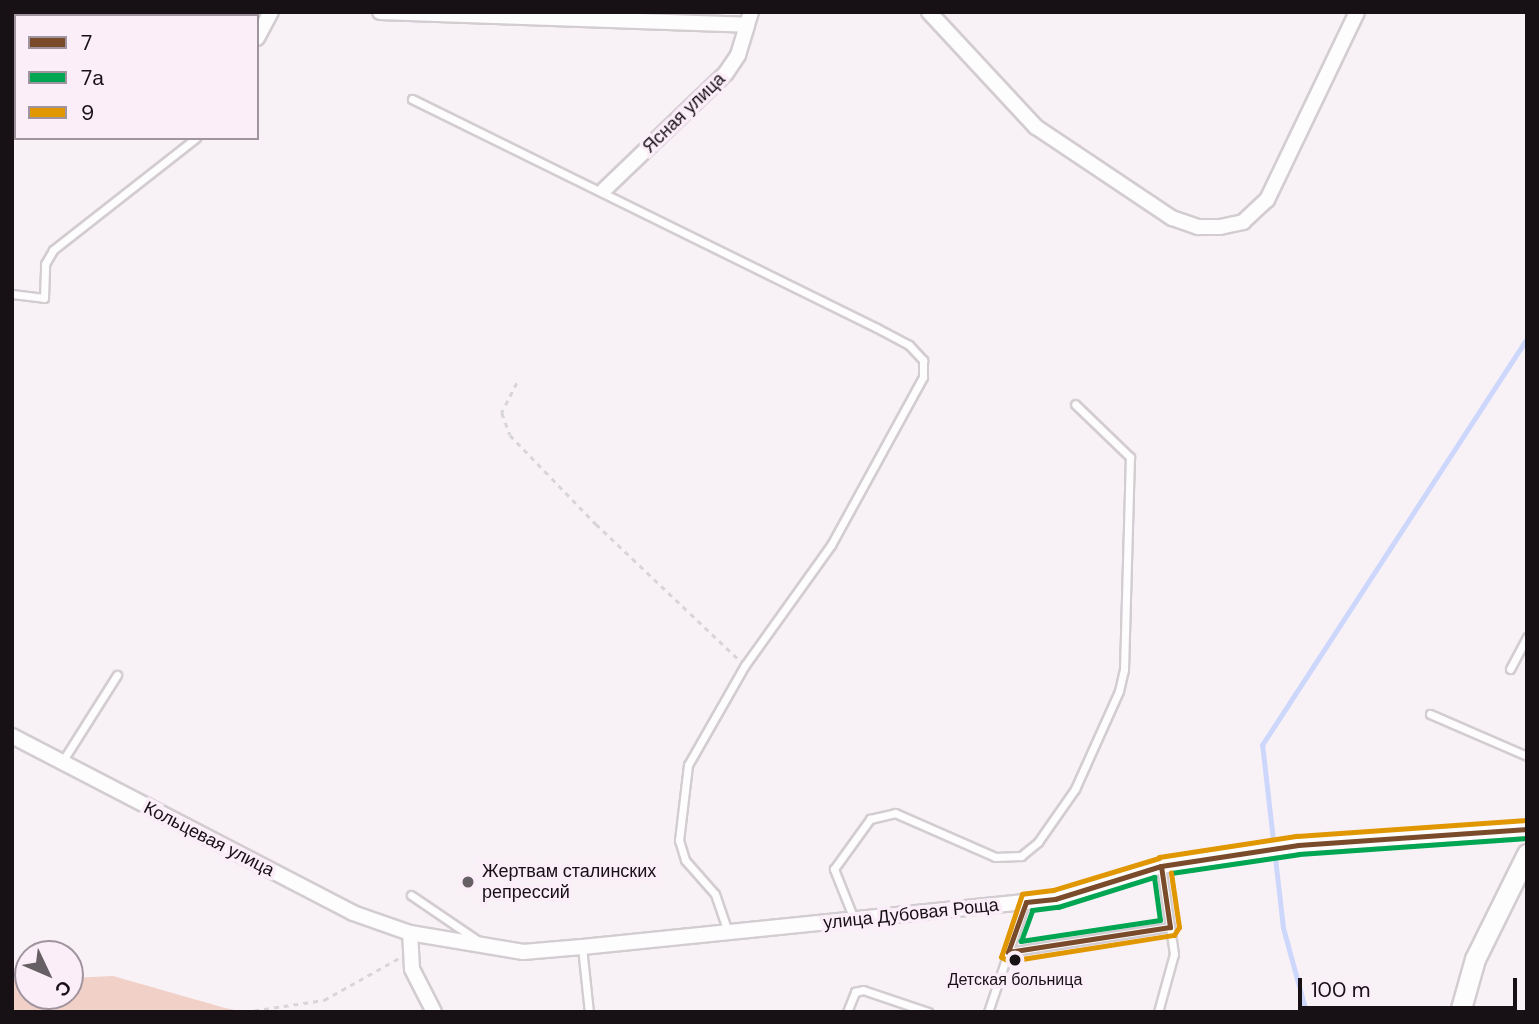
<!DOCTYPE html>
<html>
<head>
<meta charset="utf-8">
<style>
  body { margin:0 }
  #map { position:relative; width:1539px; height:1024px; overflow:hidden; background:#f8f2f7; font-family:"DM Sans",sans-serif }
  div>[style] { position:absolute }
  .green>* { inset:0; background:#f1d0c8 }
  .stream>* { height:4.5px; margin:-2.25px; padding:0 2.25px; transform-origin:2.25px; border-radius:2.25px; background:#cdd7fb }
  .path>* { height:2.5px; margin-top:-1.25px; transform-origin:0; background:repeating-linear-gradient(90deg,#d8d5d7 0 5px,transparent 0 10px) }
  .roads { filter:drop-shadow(2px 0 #d3ccd1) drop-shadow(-2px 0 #d3ccd1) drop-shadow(0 2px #d3ccd1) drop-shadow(0 -2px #d3ccd1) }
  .service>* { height:7px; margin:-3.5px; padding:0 3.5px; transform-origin:3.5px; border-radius:3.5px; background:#fefdfe }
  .minor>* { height:14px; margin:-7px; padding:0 7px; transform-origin:7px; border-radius:7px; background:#fefdfe }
  .tertiary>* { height:19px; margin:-9.5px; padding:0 9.5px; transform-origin:9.5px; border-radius:9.5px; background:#fefdfe }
  .bus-1>* { height:5px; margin:-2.5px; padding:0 2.5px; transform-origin:2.5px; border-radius:2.5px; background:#7a4b2a }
  .bus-2>* { height:5px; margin:-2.5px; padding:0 2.5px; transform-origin:2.5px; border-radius:2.5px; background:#00a651 }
  .bus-3>* { height:5px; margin:-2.5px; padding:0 2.5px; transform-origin:2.5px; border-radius:2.5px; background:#e19702 }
  .dots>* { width:19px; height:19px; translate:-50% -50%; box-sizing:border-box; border:4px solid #fceef9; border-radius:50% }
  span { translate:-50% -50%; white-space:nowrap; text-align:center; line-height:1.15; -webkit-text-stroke:7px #fceef9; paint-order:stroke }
  .bus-label { font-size:16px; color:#171015 }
  .street-label { font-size:18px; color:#171015 }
  .poi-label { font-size:18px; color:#171015 }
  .left { translate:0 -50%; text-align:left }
  .frame { position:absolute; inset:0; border:14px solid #171015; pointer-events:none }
  .legend { position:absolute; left:14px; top:14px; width:245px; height:126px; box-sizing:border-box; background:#fceef9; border:2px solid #a0959e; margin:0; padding:9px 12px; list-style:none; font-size:21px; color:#171015 }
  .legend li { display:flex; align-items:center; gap:14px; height:35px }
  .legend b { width:35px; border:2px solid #a0959e }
  .north { position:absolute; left:14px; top:940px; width:70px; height:70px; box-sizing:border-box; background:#fceef9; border:2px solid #a0959e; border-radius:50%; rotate:134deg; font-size:19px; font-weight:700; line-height:28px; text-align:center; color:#171015 }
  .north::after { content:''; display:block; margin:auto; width:24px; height:32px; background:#665f64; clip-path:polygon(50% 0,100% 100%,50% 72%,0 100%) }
  .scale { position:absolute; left:1298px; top:978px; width:219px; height:32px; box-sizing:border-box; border:4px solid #171015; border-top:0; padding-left:9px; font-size:21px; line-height:24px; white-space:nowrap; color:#171015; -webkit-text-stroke:5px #fceef9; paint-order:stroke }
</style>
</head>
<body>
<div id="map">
  <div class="green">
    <i style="clip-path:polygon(113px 976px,225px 1008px,246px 1012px,12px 1012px,12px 980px,28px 979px,28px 996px,70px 996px,70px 978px)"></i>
  </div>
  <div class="stream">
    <i style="left:1306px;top:1012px;width:87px;rotate:-105.3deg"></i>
    <i style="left:1283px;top:928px;width:184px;rotate:-96.5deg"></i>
    <i style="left:1262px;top:745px;width:485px;rotate:-56.9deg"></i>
  </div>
  <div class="path">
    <i style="left:517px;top:383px;width:34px;rotate:117deg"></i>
    <i style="left:502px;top:413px;width:23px;rotate:70deg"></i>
    <i style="left:510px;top:435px;width:124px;rotate:46deg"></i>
    <i style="left:596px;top:524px;width:195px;rotate:43.5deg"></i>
    <i style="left:244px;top:1012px;width:81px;rotate:-8.5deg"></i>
    <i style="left:324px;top:1000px;width:86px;rotate:-29.2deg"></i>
  </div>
  <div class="roads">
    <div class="service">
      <i style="left:412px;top:99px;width:518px;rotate:26.22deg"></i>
      <i style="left:877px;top:328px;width:36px;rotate:28deg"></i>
      <i style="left:909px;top:345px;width:21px;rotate:47deg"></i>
      <i style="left:923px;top:360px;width:17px;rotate:90deg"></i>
      <i style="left:923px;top:377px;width:192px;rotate:118.7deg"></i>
      <i style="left:831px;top:545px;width:148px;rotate:125.6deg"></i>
      <i style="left:745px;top:665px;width:115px;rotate:119.7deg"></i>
      <i style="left:688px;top:765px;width:76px;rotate:96.8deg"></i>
      <i style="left:679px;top:840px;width:21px;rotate:73deg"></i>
      <i style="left:685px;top:860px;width:45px;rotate:48.6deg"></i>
      <i style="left:715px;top:894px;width:40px;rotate:71.1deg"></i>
      <i style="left:12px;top:294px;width:32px;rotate:7deg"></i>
      <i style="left:44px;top:298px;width:34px;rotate:-88deg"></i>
      <i style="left:45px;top:264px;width:16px;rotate:-60deg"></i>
      <i style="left:53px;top:250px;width:182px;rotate:-38.1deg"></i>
      <i style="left:1510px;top:669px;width:36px;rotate:-62deg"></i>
      <i style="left:1430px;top:714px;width:106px;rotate:23.4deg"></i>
      <i style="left:62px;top:762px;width:103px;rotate:-57.7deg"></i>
      <i style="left:411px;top:895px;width:83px;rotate:34.3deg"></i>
      <i style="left:854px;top:919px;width:54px;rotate:-111.8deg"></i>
      <i style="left:834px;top:869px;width:62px;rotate:-54.2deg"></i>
      <i style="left:870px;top:819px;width:26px;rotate:-13deg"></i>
      <i style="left:895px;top:813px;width:109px;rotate:23.7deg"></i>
      <i style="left:995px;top:857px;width:26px;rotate:-2deg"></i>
      <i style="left:1021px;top:856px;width:22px;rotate:-39deg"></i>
      <i style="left:1038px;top:842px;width:65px;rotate:-55.1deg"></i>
      <i style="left:1075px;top:789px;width:107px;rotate:-65.8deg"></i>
      <i style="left:1119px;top:691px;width:22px;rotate:-77deg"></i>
      <i style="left:1124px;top:670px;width:213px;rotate:-88.4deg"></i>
      <i style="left:1130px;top:457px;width:76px;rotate:-136.1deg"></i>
      <i style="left:582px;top:947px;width:65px;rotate:83.9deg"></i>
      <i style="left:1008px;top:952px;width:164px;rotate:-8.8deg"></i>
      <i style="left:847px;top:1012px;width:22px;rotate:-68deg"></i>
      <i style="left:855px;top:992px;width:8px;rotate:-14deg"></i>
      <i style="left:863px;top:990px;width:69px;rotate:18.7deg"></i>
      <i style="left:988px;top:1012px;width:115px;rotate:-71.3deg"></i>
      <i style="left:1158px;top:1012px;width:60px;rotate:-74.6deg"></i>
      <i style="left:1174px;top:954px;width:89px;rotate:-98.4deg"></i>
    </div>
    <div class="minor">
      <i style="left:380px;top:12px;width:367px;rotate:2deg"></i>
      <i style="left:747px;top:25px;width:14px;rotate:-73deg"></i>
      <i style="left:929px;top:12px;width:157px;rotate:47.1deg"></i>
      <i style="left:1036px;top:127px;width:164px;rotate:33.8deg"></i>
      <i style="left:1172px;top:218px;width:28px;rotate:19deg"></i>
      <i style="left:1198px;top:227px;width:22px"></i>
      <i style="left:1220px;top:227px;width:24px;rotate:-12deg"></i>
      <i style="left:1243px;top:222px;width:33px;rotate:-43deg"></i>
      <i style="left:1267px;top:200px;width:208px;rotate:-64.4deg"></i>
      <i style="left:257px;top:38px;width:30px;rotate:-62deg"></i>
      <i style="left:12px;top:122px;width:4px;rotate:-27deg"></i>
      <i style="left:604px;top:190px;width:169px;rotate:-43.8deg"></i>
      <i style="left:726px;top:73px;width:22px;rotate:-56deg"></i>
      <i style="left:738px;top:55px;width:31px;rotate:-73deg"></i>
      <i style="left:12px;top:736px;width:384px;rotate:27.4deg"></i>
      <i style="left:353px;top:913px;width:60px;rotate:19.3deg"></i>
      <i style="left:434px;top:1012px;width:48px;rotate:-117.1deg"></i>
      <i style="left:412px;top:969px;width:36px;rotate:-93deg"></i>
      <i style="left:410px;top:933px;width:115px;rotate:9.5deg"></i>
      <i style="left:523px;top:952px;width:59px;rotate:-4.8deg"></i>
      <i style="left:582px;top:947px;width:475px;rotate:-5.8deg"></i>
      <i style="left:1055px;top:899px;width:111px;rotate:-17.3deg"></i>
      <i style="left:1161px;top:866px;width:139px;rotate:-8.7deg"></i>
      <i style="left:1298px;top:845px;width:230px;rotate:-4deg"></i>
    </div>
    <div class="tertiary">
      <i style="left:1460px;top:1012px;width:55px;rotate:-74.2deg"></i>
      <i style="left:1475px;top:959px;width:117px;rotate:-63.7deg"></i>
    </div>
  </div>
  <div class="bus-1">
    <i style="left:1161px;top:866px;width:62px;rotate:81.6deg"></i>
    <i style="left:1170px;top:927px;width:164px;rotate:171.2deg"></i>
    <i style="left:1008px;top:952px;width:53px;rotate:-70.2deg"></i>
    <i style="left:1026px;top:902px;width:29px;rotate:-6deg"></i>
    <i style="left:1055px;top:899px;width:111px;rotate:-17.3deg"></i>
    <i style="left:1161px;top:866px;width:139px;rotate:-8.7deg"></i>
    <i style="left:1298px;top:845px;width:230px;rotate:-4deg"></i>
  </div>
  <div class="bus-2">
    <i style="left:1171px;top:873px;width:129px;rotate:-8.4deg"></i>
    <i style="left:1299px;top:854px;width:229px;rotate:-4deg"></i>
    <i style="left:1154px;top:877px;width:43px;rotate:82.1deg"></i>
    <i style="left:1160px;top:920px;width:141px;rotate:171.4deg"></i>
    <i style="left:1021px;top:941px;width:33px;rotate:-70deg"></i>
    <i style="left:1032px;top:910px;width:26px;rotate:-7deg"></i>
    <i style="left:1058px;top:907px;width:101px;rotate:-17.4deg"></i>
  </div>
  <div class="bus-3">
    <i style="left:1159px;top:857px;width:140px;rotate:-8.7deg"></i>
    <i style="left:1297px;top:836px;width:230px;rotate:-4deg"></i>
    <i style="left:1159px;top:858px;width:111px;rotate:163.2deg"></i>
    <i style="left:1053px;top:890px;width:31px;rotate:173deg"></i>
    <i style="left:1022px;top:894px;width:66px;rotate:108.4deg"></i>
    <i style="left:1001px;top:957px;width:9px;rotate:27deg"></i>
    <i style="left:1009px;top:961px;width:167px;rotate:-9deg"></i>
    <i style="left:1174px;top:935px;width:9px;rotate:-58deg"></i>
    <i style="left:1179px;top:927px;width:55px;rotate:-98.4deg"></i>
  </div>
  <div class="dots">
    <i style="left:468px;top:882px;background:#665f64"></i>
    <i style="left:1015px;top:960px;background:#171015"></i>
  </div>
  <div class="bus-label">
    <span style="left:1015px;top:980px">Детская больница</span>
  </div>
  <div class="street-label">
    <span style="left:684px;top:113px;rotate:-44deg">Ясная улица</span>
    <span style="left:209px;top:839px;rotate:27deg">Кольцевая улица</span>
    <span style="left:911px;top:914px;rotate:-6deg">улица Дубовая Роща</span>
  </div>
  <div class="poi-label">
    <span class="left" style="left:482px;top:882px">Жертвам сталинских<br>репрессий</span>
  </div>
  <div class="frame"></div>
  <ul class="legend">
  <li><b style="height:9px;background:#7a4b2a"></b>7</li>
  <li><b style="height:9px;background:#00a651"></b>7а</li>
  <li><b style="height:9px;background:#e19702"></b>9</li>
  </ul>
  <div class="north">С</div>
  <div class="scale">100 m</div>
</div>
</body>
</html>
